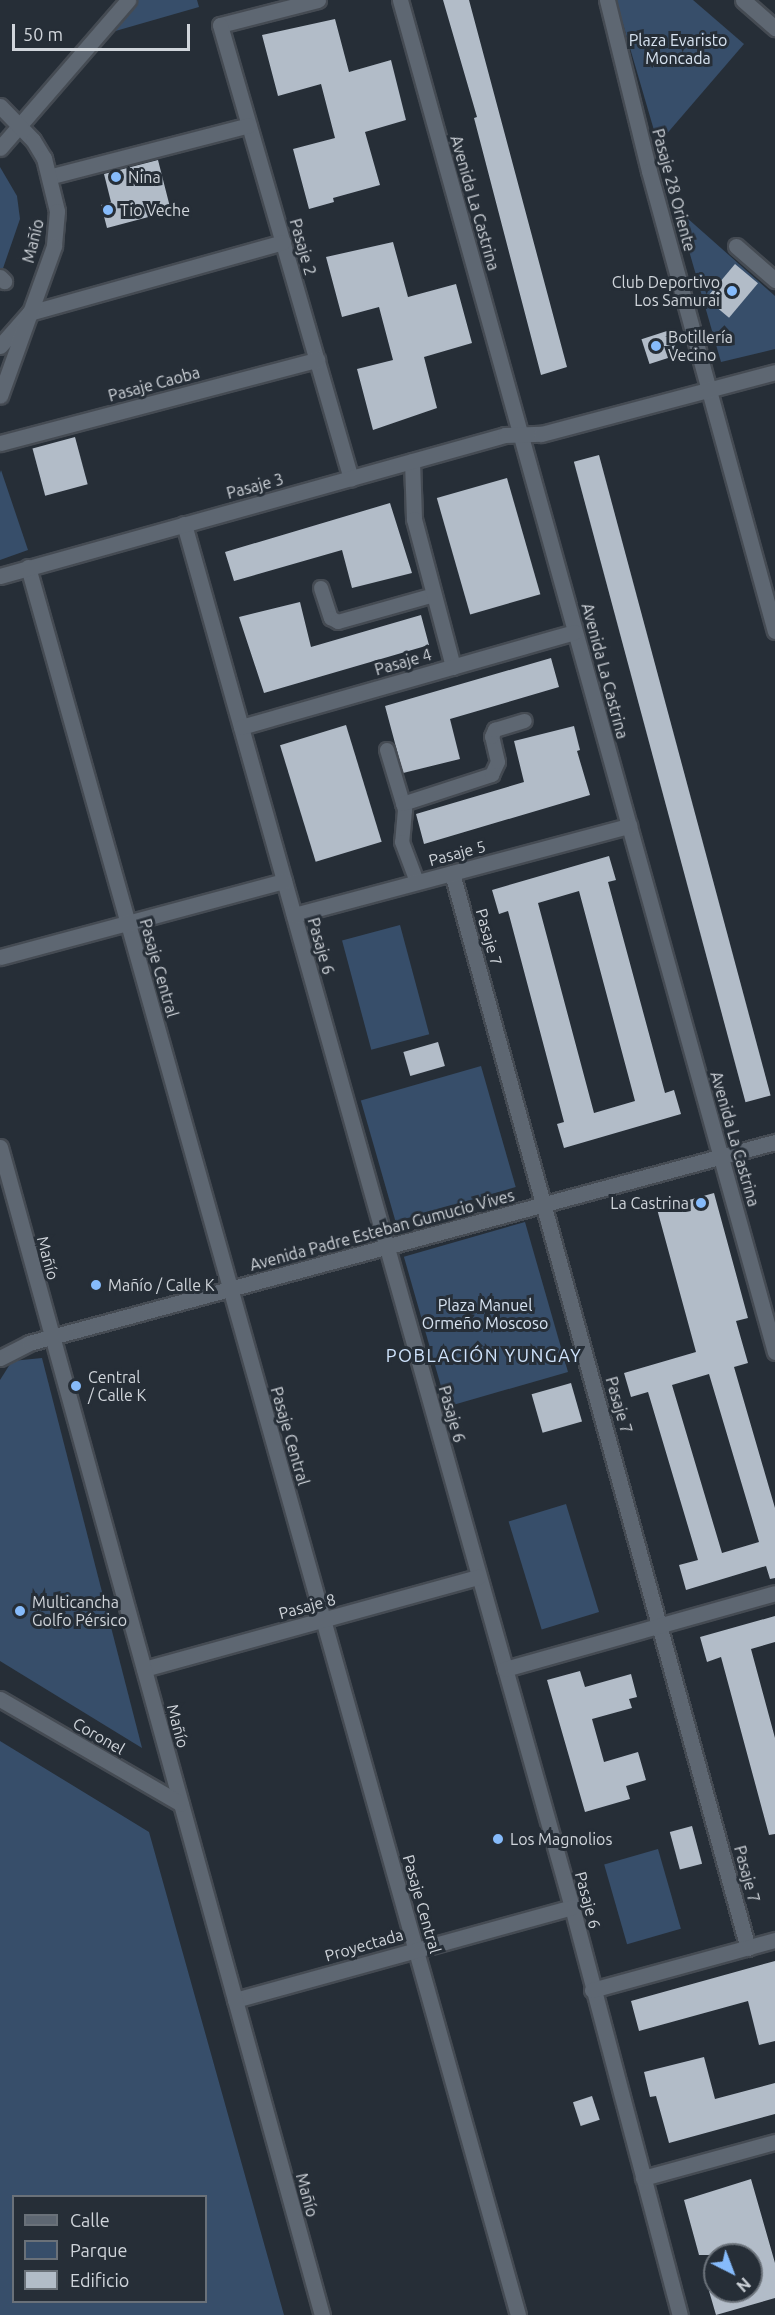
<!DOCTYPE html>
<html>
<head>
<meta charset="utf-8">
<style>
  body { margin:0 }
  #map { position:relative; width:775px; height:2315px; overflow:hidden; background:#262e37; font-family:Ubuntu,sans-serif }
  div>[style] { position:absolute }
  .green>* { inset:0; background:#374e6a; transform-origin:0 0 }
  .building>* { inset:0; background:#b2bcc8; transform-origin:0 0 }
  .roads { filter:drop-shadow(2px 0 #454b53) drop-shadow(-2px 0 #454b53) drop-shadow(0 2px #454b53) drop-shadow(0 -2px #454b53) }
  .service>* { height:14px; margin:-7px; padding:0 7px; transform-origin:7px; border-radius:7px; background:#5e6772 }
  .pedestrian>* { height:15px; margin:-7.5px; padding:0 7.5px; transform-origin:7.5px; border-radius:7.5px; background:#5e6772 }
  .minor>* { height:15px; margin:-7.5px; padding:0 7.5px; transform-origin:7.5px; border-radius:7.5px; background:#5e6772 }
  .tertiary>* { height:15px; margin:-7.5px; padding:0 7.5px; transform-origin:7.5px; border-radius:7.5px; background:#5e6772 }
  .secondary>* { height:15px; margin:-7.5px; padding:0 7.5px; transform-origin:7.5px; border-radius:7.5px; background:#5e6772 }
  .dots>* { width:16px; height:16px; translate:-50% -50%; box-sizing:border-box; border:3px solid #262e37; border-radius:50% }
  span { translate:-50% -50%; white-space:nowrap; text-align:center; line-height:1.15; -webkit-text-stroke:6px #262e37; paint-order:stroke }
  .park-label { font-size:16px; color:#d8e4f2 }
  .poi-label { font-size:16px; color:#d0d5db }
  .left { translate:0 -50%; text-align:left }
  .right { translate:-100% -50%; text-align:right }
  .street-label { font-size:16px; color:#d0d5db }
  .neighbourhood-label { font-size:18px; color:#d0e4fd; letter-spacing:1.5px }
  .legend { position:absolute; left:12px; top:2195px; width:195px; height:108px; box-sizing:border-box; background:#262e37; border:2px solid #6a7179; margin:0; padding:8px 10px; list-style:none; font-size:18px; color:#d0d5db }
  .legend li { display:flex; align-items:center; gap:12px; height:30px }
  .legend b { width:30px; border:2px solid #6a7179 }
  .north { position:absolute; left:703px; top:2243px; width:60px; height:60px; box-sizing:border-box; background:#262e37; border:2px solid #6a7179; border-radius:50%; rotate:138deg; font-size:16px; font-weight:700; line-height:24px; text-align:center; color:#d0d5db }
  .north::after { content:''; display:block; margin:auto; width:21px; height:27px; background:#86bbfb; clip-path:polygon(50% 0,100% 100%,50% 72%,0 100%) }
  .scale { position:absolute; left:12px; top:24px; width:178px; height:27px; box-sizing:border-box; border:3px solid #d0d5db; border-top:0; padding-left:8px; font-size:18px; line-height:21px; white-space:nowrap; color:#d0d5db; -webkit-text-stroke:4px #262e37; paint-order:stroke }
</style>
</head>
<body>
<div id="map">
  <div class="green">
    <i style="clip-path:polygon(137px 0,197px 0,199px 7px,105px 34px)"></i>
    <i style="clip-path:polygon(616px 0,693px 0,744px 44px,658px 144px)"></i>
    <i style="clip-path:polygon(0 167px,17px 196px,20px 219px,0 277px)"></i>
    <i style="clip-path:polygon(677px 209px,775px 296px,775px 349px,721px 362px)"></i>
    <i style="clip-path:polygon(1px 470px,28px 550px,0 560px,0 473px)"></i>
    <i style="left:400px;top:925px;width:113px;height:60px;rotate:75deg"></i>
    <i style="left:481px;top:1066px;width:126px;height:125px;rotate:74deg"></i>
    <i style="left:525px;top:1222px;width:156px;height:126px;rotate:74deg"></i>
    <i style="clip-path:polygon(42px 1358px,142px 1748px,0 1661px,0 1380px,12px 1361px)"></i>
    <i style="left:566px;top:1504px;width:113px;height:60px;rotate:73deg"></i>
    <i style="clip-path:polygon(evenodd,0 1741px,149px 1832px,284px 2315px,0 2315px,0 1741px,206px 2196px,206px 2302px,14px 2302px,14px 2196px,206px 2196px)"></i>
    <i style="left:658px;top:1849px;width:83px;height:56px;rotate:74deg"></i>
  </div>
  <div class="building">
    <i style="clip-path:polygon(443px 0,469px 0,567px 367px,541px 375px,474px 118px,477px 117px)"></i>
    <i style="clip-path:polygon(335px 19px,349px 72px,391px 60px,406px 120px,365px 132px,380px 185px,333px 198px,334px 202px,309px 209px,293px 149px,335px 138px,321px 84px,278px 96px,262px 35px)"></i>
    <i style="clip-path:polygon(158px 160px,171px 211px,107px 228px,101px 205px,111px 202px,104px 174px)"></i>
    <i style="clip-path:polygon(393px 242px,408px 297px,456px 284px,472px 343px,424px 357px,437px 408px,373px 430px,357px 369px,393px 360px,379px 307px,342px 317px,326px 257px)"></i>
    <i style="left:735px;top:264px;width:30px;height:45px;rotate:40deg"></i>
    <i style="left:670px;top:330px;width:26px;height:30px;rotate:72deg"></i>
    <i style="left:75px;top:437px;width:49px;height:44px;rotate:75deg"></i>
    <i style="left:599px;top:455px;width:663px;height:26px;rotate:75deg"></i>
    <i style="left:507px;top:478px;width:121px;height:73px;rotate:74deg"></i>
    <i style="clip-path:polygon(390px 503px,412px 573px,352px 588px,342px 550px,234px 581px,225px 552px)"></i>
    <i style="clip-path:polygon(300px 602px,311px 647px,421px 615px,429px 645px,264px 693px,239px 617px)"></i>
    <i style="clip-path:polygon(551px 658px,559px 687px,450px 719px,460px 759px,403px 773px,385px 706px)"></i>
    <i style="left:346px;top:725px;width:122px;height:69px;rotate:73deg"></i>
    <i style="clip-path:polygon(574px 726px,580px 750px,577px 751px,590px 795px,424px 844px,416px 814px,524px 782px,514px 741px)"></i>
    <i style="clip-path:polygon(evenodd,609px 856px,616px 880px,608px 882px,665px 1093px,674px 1090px,681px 1114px,564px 1148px,557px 1124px,564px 1122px,508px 911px,499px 914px,492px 890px,609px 856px,579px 891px,635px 1101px,594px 1113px,538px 903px,579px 891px)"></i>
    <i style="left:438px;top:1042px;width:25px;height:36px;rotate:74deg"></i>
    <i style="clip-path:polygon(evenodd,714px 1193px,748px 1318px,736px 1321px,748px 1363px,734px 1367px,775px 1508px,775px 1578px,770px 1579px,766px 1566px,686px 1590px,679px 1565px,698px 1560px,648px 1392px,631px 1397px,624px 1373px,696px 1352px,657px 1209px,714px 1193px,709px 1374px,759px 1542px,722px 1553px,672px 1385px,709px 1374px)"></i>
    <i style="left:571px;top:1383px;width:40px;height:41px;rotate:74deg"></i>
    <i style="clip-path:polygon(775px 1616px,775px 1642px,751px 1649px,775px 1738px,775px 1834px,769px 1835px,721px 1657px,707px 1662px,700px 1637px)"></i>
    <i style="clip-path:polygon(580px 1671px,585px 1687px,631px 1674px,637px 1697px,629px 1699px,632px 1708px,592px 1719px,604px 1762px,638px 1752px,646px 1780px,626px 1786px,630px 1799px,585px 1812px,547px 1680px)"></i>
    <i style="left:692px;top:1826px;width:39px;height:23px;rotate:75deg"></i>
    <i style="clip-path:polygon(775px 1961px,775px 2041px,759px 2045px,748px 2001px,639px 2031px,631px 2001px)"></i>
    <i style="clip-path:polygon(704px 2057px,715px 2099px,775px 2083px,775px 2114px,669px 2143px,656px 2096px,650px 2097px,644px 2072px)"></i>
    <i style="left:592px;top:2096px;width:25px;height:20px;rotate:72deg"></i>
    <i style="clip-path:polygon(751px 2179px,775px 2263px,775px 2298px,716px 2315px,709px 2291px,751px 2291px,751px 2255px,699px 2255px,684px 2200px)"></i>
  </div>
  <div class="roads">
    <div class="service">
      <i style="left:321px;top:588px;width:32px;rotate:72deg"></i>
      <i style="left:331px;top:618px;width:8px;rotate:30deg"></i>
      <i style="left:338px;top:622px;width:100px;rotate:-15.7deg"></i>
      <i style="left:387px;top:750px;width:63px;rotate:73.3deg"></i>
      <i style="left:405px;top:810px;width:32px;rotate:95deg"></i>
      <i style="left:402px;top:842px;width:43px;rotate:69.4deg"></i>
      <i style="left:403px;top:804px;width:94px;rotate:-18deg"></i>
      <i style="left:492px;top:775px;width:14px;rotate:-65deg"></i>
      <i style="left:498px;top:762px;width:26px;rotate:-103deg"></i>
      <i style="left:492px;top:737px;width:8px;rotate:-67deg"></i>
      <i style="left:495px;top:730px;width:31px;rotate:-17deg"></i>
    </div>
    <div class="pedestrian">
      <i style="left:0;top:277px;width:6px;rotate:45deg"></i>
    </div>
    <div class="minor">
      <i style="left:318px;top:0;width:101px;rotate:165.7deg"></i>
      <i style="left:220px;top:25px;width:472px;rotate:73.9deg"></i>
      <i style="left:400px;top:0;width:1403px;rotate:74.5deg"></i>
      <i style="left:607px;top:0;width:176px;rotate:76.2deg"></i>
      <i style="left:649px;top:171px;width:477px;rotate:74.7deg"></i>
      <i style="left:0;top:148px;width:196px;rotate:-49.1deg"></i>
      <i style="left:52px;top:176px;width:203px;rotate:-14.5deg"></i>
      <i style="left:736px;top:246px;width:52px;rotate:41.1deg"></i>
      <i style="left:0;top:346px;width:44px;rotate:-48.7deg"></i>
      <i style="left:29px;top:313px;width:264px;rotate:-15.6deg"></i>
      <i style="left:0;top:443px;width:328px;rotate:-14.7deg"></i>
      <i style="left:412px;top:461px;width:58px;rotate:88deg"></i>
      <i style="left:414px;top:519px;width:153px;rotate:75.2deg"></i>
      <i style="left:184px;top:524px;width:1436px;rotate:74.33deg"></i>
      <i style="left:572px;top:1907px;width:422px;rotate:75.2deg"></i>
      <i style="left:28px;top:567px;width:1815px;rotate:74.34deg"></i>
      <i style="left:0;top:576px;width:524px;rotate:-15.6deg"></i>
      <i style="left:505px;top:435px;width:36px;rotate:-2deg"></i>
      <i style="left:541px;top:434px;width:242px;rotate:-14.8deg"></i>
      <i style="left:241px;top:727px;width:347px;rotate:-15.9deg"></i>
      <i style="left:452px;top:873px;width:1115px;rotate:74.61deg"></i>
      <i style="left:294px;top:915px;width:347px;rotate:-14.9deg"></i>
      <i style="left:0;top:957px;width:294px;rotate:-15deg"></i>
      <i style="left:144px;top:1669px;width:347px;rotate:-15.4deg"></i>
      <i style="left:505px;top:1669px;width:280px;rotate:-15.7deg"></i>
      <i style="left:592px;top:1990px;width:190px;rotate:-15.3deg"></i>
      <i style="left:235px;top:2000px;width:350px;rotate:-15.4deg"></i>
      <i style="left:643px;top:2178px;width:137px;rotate:-15.3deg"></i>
    </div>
    <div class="tertiary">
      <i style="left:0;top:106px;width:47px;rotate:45.9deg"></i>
      <i style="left:33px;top:140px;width:21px;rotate:59deg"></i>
      <i style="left:44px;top:158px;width:55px;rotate:76.2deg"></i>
      <i style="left:57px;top:211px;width:35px;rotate:95deg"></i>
      <i style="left:54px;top:246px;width:159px;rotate:109.8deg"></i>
      <i style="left:0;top:1147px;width:1212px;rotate:74.59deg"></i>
      <i style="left:0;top:1358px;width:33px;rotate:-27deg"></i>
      <i style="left:29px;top:1343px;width:773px;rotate:-15.08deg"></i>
      <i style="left:0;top:1699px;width:209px;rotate:30.1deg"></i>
    </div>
    <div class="secondary">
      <i style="left:743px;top:0;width:43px;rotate:41.2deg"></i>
    </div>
  </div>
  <div class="dots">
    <i style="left:116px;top:177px;background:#86bbfb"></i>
    <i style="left:108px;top:210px;background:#86bbfb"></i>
    <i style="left:732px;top:291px;background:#86bbfb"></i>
    <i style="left:656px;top:346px;background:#86bbfb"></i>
    <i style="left:701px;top:1203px;background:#86bbfb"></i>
    <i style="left:96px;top:1285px;background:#86bbfb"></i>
    <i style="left:76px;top:1386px;background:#86bbfb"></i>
    <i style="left:20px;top:1611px;background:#86bbfb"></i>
    <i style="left:498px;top:1839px;background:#86bbfb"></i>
  </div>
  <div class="park-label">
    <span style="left:678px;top:49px">Plaza Evaristo<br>Moncada</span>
    <span style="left:485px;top:1314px">Plaza Manuel<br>Ormeño Moscoso</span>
  </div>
  <div class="poi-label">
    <span class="left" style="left:128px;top:177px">Nina</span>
    <span class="left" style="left:120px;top:210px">Tio Veche</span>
    <span class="right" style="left:720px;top:291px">Club Deportivo<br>Los Samurai</span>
    <span class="left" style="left:668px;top:346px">Botillería<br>Vecino</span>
    <span class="right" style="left:689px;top:1203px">La Castrina</span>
    <span class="left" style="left:108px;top:1285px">Mañío / Calle K</span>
    <span class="left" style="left:88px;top:1386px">Central<br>/ Calle K</span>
    <span class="left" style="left:32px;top:1611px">Multicancha<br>Golfo Pérsico</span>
    <span class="left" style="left:510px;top:1839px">Los Magnolios</span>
  </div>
  <div class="street-label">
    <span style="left:674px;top:190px;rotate:75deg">Pasaje 28 Oriente</span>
    <span style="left:475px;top:203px;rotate:74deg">Avenida La Castrina</span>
    <span style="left:33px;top:241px;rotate:-76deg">Mañío</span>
    <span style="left:303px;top:247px;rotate:74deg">Pasaje 2</span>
    <span style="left:154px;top:384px;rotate:-15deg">Pasaje Caoba</span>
    <span style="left:255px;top:486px;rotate:-15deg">Pasaje 3</span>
    <span style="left:403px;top:662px;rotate:-16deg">Pasaje 4</span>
    <span style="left:605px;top:671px;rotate:75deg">Avenida La Castrina</span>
    <span style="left:457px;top:853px;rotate:-15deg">Pasaje 5</span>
    <span style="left:489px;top:937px;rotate:74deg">Pasaje 7</span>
    <span style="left:321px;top:946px;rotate:74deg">Pasaje 6</span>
    <span style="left:159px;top:968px;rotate:74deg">Pasaje Central</span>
    <span style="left:735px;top:1139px;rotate:74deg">Avenida La Castrina</span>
    <span style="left:382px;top:1230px;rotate:-15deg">Avenida Padre Esteban Gumucio Vives</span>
    <span style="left:48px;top:1258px;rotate:75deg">Mañío</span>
    <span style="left:619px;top:1405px;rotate:74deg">Pasaje 7</span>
    <span style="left:452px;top:1414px;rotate:74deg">Pasaje 6</span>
    <span style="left:290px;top:1436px;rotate:74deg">Pasaje Central</span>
    <span style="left:307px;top:1606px;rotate:-15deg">Pasaje 8</span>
    <span style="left:178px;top:1726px;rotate:75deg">Mañío</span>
    <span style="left:99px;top:1736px;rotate:30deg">Coronel</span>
    <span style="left:747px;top:1874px;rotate:75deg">Pasaje 7</span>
    <span style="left:588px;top:1900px;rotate:75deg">Pasaje 6</span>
    <span style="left:422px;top:1904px;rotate:74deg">Pasaje Central</span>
    <span style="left:364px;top:1945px;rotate:-16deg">Proyectada</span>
    <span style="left:307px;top:2195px;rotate:75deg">Mañío</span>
  </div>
  <div class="neighbourhood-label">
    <span style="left:484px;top:1355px">POBLACIÓN YUNGAY</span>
  </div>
  <ul class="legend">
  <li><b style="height:8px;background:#5e6772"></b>Calle</li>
  <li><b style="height:16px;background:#374e6a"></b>Parque</li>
  <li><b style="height:16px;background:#b2bcc8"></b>Edificio</li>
  </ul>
  <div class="north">N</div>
  <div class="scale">50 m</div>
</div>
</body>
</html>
